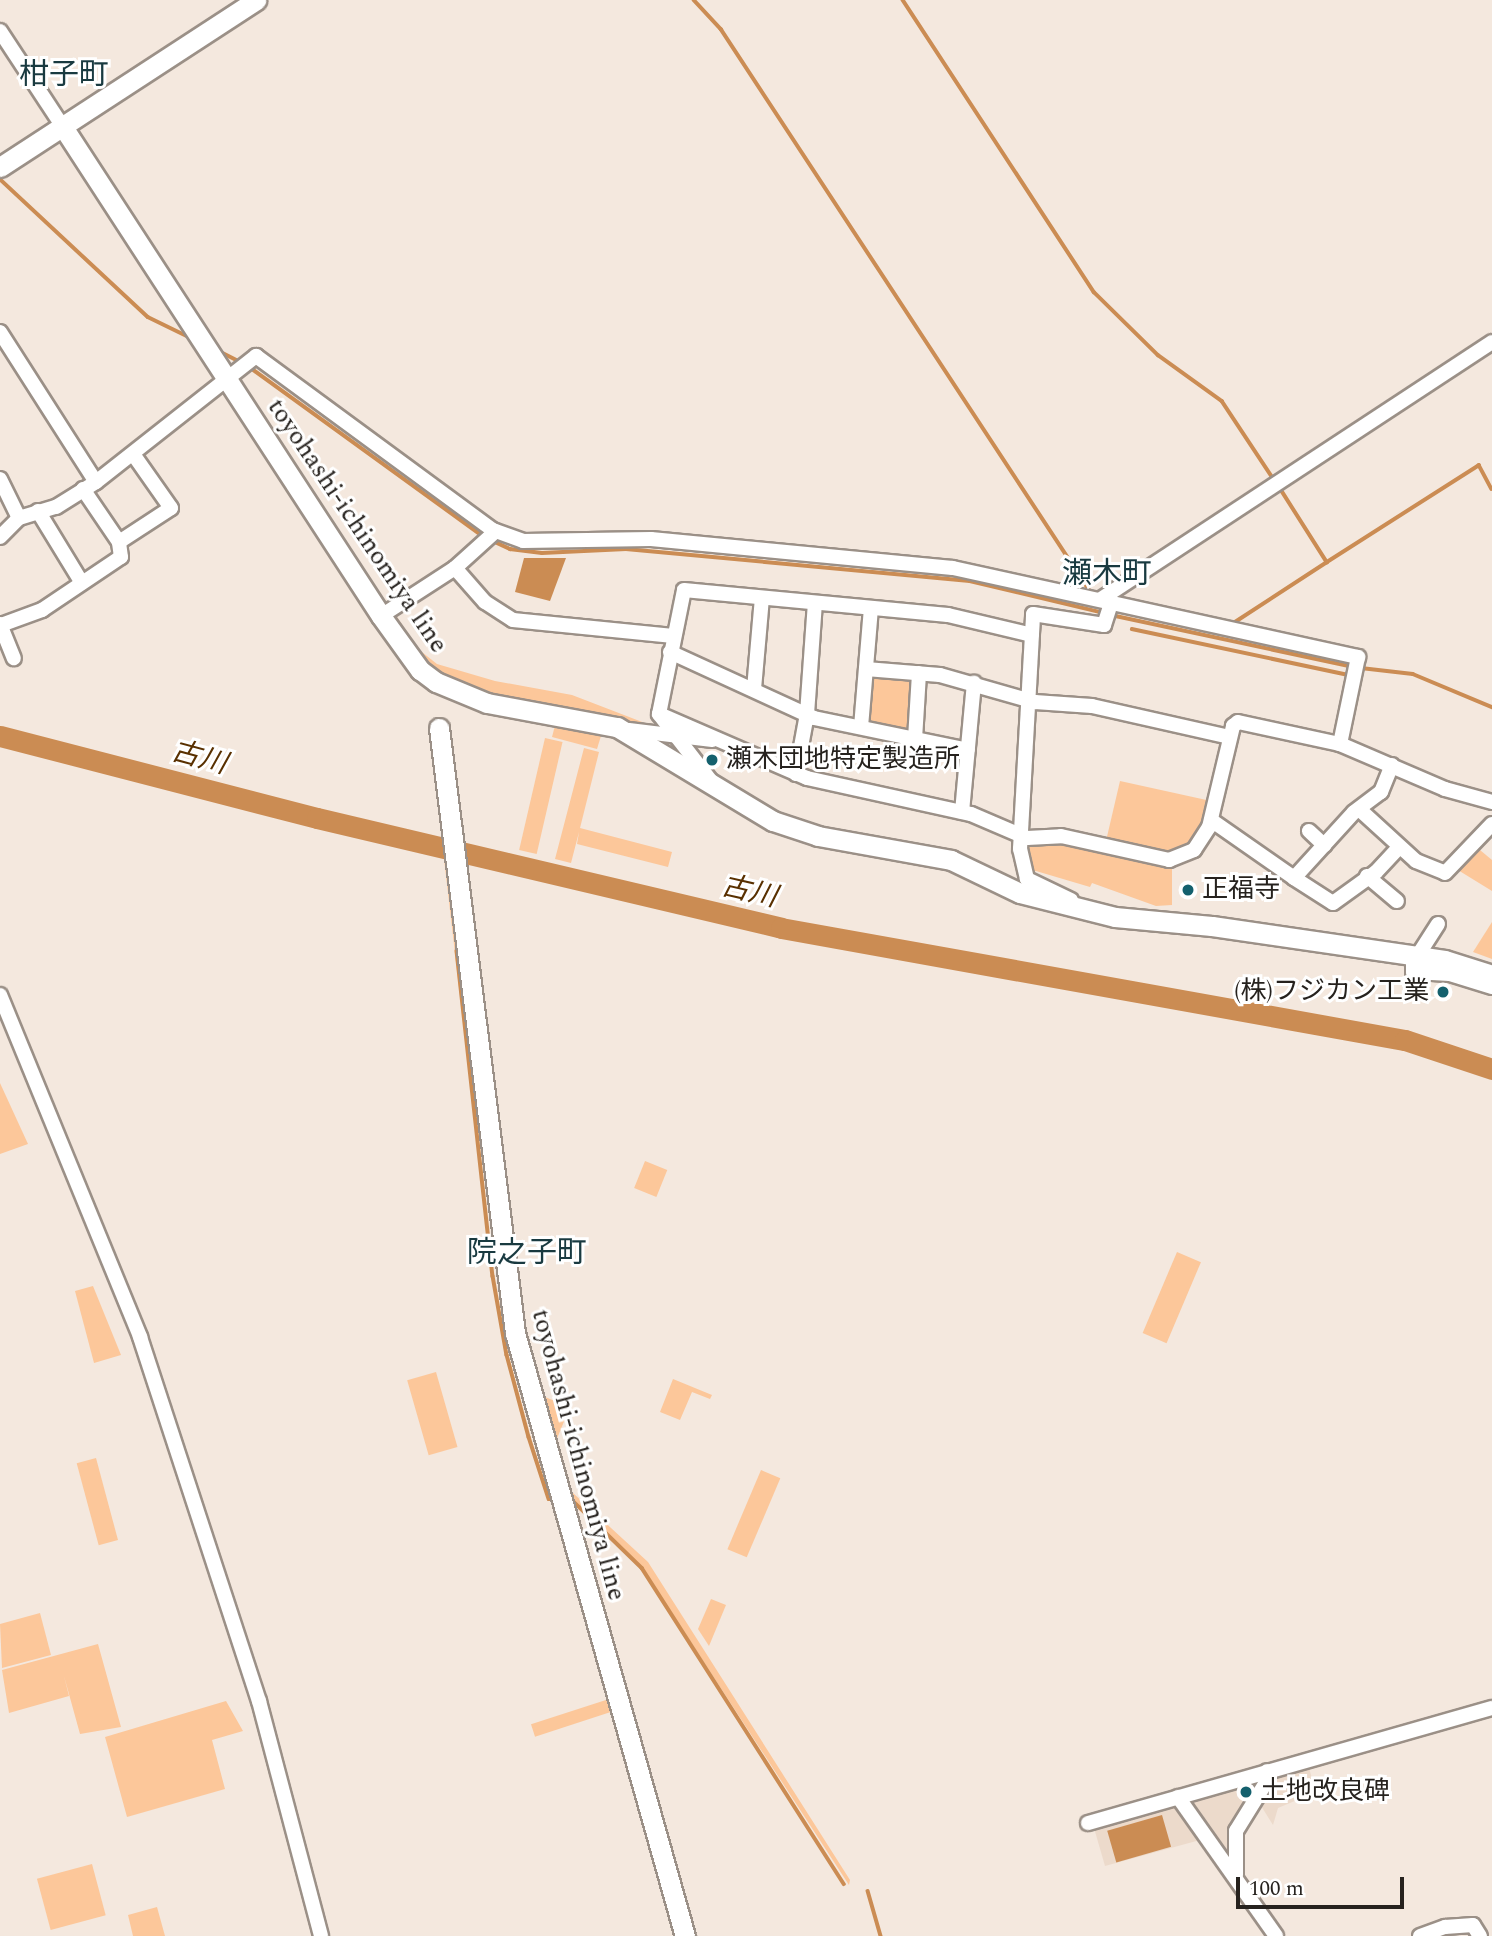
<!DOCTYPE html>
<html>
<head>
<meta charset="utf-8">
<style>
  body { margin:0 }
  #map { position:relative; width:1492px; height:1936px; overflow:hidden; background:#f4e8de; font-family:Spectral,"Noto Sans JP",serif }
  div>[style] { position:absolute }
  .built>* { inset:0; background:#ecdacb }
  .green>* { inset:0; background:#fcc79a; transform-origin:0 0 }
  .water>* { inset:0; background:#cb8c53; transform-origin:0 0 }
  .stream>* { height:3.5px; margin:-1.75px; padding:0 1.75px; transform-origin:1.75px; border-radius:1.75px; background:#cb8c53 }
  .river>* { height:21px; margin:-10.5px; padding:0 10.5px; transform-origin:10.5px; border-radius:10.5px; background:#cb8c53 }
  .roads { filter:drop-shadow(2px 0 #9b9087) drop-shadow(-2px 0 #9b9087) drop-shadow(0 2px #9b9087) drop-shadow(0 -2px #9b9087) }
  .minor>* { height:14px; margin:-7px; padding:0 7px; transform-origin:7px; border-radius:7px; background:#fff }
  .major>* { height:19px; margin:-9.5px; padding:0 9.5px; transform-origin:9.5px; border-radius:9.5px; background:#fff }
  .dots>* { width:19px; height:19px; translate:-50% -50%; box-sizing:border-box; border:4px solid #fff; border-radius:50% }
  span { translate:-50% -50%; white-space:nowrap; text-align:center; line-height:1.15; -webkit-text-stroke:6px #fff; paint-order:stroke }
  .street-label { font-size:26px; color:#26221e }
  .poi-label { font-size:26px; color:#26221e }
  .left { translate:0 -50%; text-align:left }
  .right { translate:-100% -50%; text-align:right }
  .water-label { font-size:28px; color:#593000; font-style:italic }
  .quarter-label { font-size:30px; color:#193a40 }
  .scale { position:absolute; left:1236px; top:1877px; width:168px; height:32px; box-sizing:border-box; border:4px solid #26221e; border-top:0; padding-left:9px; font-size:21px; line-height:24px; white-space:nowrap; color:#26221e; -webkit-text-stroke:5px #fff; paint-order:stroke }
</style>
</head>
<body>
<div id="map">
  <div class="built">
    <i style="clip-path:polygon(1309px 1768px,1316px 1792px,1278px 1808px,1273px 1825px,1258px 1801px,1270px 1779px)"></i>
    <i style="clip-path:polygon(1260px 1780px,1236px 1817px,1228px 1859px,1192px 1806px,1194px 1801px)"></i>
    <i style="clip-path:polygon(1172px 1806px,1179px 1809px,1200px 1840px,1105px 1866px,1094px 1828px)"></i>
  </div>
  <div class="green">
    <i style="clip-path:polygon(395px 614px,418px 649px,437px 664px,495px 681px,572px 695px,650px 725px,517px 701px,434px 675px,392px 616px)"></i>
    <i style="clip-path:polygon(875px 674px,909px 677px,915px 684px,912px 727px,904px 732px,871px 725px,866px 718px,869px 679px)"></i>
    <i style="clip-path:polygon(557px 718px,604px 726px,597px 749px,552px 737px)"></i>
    <i style="left:545px;top:738px;width:18px;height:115px;rotate:13deg"></i>
    <i style="clip-path:polygon(584px 748px,599px 752px,580px 828px,672px 852px,668px 867px,577px 844px,579px 832px,571px 863px,555px 859px)"></i>
    <i style="clip-path:polygon(1120px 781px,1211px 801px,1207px 821px,1192px 847px,1170px 856px,1106px 841px)"></i>
    <i style="clip-path:polygon(1056px 839px,1172px 864px,1172px 905px,1156px 906px,1092px 883px,1090px 887px,1036px 871px,1029px 874px,1024px 847px)"></i>
    <i style="clip-path:polygon(1474px 845px,1492px 860px,1492px 891px,1453px 867px)"></i>
    <i style="clip-path:polygon(444px 859px,449px 860px,476px 1077px,470px 1082px)"></i>
    <i style="clip-path:polygon(1492px 922px,1492px 959px,1473px 952px)"></i>
    <i style="clip-path:polygon(0 1083px,28px 1144px,0 1154px)"></i>
    <i style="left:645px;top:1161px;width:24px;height:29px;rotate:22deg"></i>
    <i style="left:1177px;top:1252px;width:26px;height:88px;rotate:23deg"></i>
    <i style="clip-path:polygon(93px 1286px,121px 1355px,94px 1363px,75px 1291px)"></i>
    <i style="left:436px;top:1372px;width:78px;height:30px;rotate:74deg"></i>
    <i style="clip-path:polygon(673px 1379px,712px 1395px,710px 1399px,692px 1392px,680px 1420px,660px 1412px)"></i>
    <i style="clip-path:polygon(535px 1393px,570px 1407px,551px 1453px)"></i>
    <i style="left:96px;top:1458px;width:85px;height:20px;rotate:75deg"></i>
    <i style="left:761px;top:1470px;width:21px;height:86px;rotate:23deg"></i>
    <i style="clip-path:polygon(561px 1482px,648px 1562px,850px 1880px,849px 1885px,642px 1567px,573px 1502px)"></i>
    <i style="clip-path:polygon(711px 1599px,726px 1605px,709px 1646px,698px 1629px)"></i>
    <i style="clip-path:polygon(40px 1613px,51px 1655px,2px 1668px,0 1624px)"></i>
    <i style="clip-path:polygon(98px 1644px,121px 1727px,80px 1734px,64px 1676px,69px 1696px,9px 1713px,2px 1670px)"></i>
    <i style="left:609px;top:1699px;width:13px;height:82px;rotate:72deg"></i>
    <i style="clip-path:polygon(226px 1701px,243px 1731px,212px 1740px,225px 1789px,127px 1817px,105px 1737px)"></i>
    <i style="left:92px;top:1864px;width:53px;height:57px;rotate:75deg"></i>
    <i style="clip-path:polygon(157px 1907px,165px 1936px,133px 1936px,128px 1915px)"></i>
  </div>
  <div class="water">
    <i style="clip-path:polygon(524px 558px,566px 558px,550px 601px,515px 592px)"></i>
    <i style="left:1162px;top:1815px;width:33px;height:57px;rotate:74deg"></i>
  </div>
  <div class="stream">
    <i style="left:694px;top:0;width:40px;rotate:47deg"></i>
    <i style="left:721px;top:29px;width:676px;rotate:56.71deg"></i>
    <i style="left:903px;top:0;width:349px;rotate:56.8deg"></i>
    <i style="left:1094px;top:292px;width:90px;rotate:44.5deg"></i>
    <i style="left:1158px;top:355px;width:79px;rotate:35.7deg"></i>
    <i style="left:1222px;top:401px;width:96px;rotate:56.5deg"></i>
    <i style="left:0;top:179px;width:202px;rotate:43deg"></i>
    <i style="left:148px;top:317px;width:48px;rotate:26deg"></i>
    <i style="left:217px;top:350px;width:27px;rotate:27deg"></i>
    <i style="left:248px;top:366px;width:290px;rotate:35.9deg"></i>
    <i style="left:1280px;top:488px;width:88px;rotate:57.6deg"></i>
    <i style="left:1327px;top:562px;width:180px;rotate:-32.5deg"></i>
    <i style="left:1479px;top:465px;width:27px;rotate:62deg"></i>
    <i style="left:493px;top:541px;width:19px;rotate:25deg"></i>
    <i style="left:510px;top:549px;width:32px;rotate:7deg"></i>
    <i style="left:542px;top:553px;width:84px;rotate:-2.7deg"></i>
    <i style="left:626px;top:549px;width:345px;rotate:5.3deg"></i>
    <i style="left:970px;top:581px;width:138px;rotate:13.4deg"></i>
    <i style="left:1111px;top:615px;width:248px;rotate:12.1deg"></i>
    <i style="left:1232px;top:624px;width:113px;rotate:-33.1deg"></i>
    <i style="left:1132px;top:629px;width:221px;rotate:12deg"></i>
    <i style="left:1361px;top:668px;width:52px;rotate:6.6deg"></i>
    <i style="left:1413px;top:674px;width:86px;rotate:22.7deg"></i>
    <i style="left:457px;top:951px;width:327px;rotate:83.7deg"></i>
    <i style="left:493px;top:1276px;width:80px;rotate:80deg"></i>
    <i style="left:507px;top:1355px;width:85px;rotate:75deg"></i>
    <i style="left:529px;top:1437px;width:65px;rotate:72.1deg"></i>
    <i style="left:549px;top:1499px;width:5px"></i>
    <i style="left:571px;top:1499px;width:99px;rotate:44.2deg"></i>
    <i style="left:642px;top:1568px;width:375px;rotate:57.4deg"></i>
    <i style="left:868px;top:1891px;width:47px;rotate:73.9deg"></i>
  </div>
  <div class="river">
    <i style="left:0;top:736px;width:327px;rotate:14.5deg"></i>
    <i style="left:317px;top:818px;width:477px;rotate:13.3deg"></i>
    <i style="left:781px;top:928px;width:634px;rotate:10.18deg"></i>
    <i style="left:1405px;top:1040px;width:92px;rotate:18.4deg"></i>
  </div>
  <div class="roads">
    <div class="minor">
      <i style="left:0;top:31px;width:115px;rotate:56.7deg"></i>
      <i style="left:0;top:332px;width:178px;rotate:57.4deg"></i>
      <i style="left:0;top:479px;width:43px;rotate:64deg"></i>
      <i style="left:38px;top:511px;width:84px;rotate:58.6deg"></i>
      <i style="left:0;top:537px;width:27px;rotate:-45deg"></i>
      <i style="left:19px;top:518px;width:39px;rotate:-17deg"></i>
      <i style="left:56px;top:507px;width:47px;rotate:-32deg"></i>
      <i style="left:96px;top:482px;width:204px;rotate:-38.2deg"></i>
      <i style="left:256px;top:356px;width:294px;rotate:36.3deg"></i>
      <i style="left:493px;top:530px;width:32px;rotate:20deg"></i>
      <i style="left:523px;top:541px;width:128px;rotate:-0.9deg"></i>
      <i style="left:651px;top:539px;width:303px;rotate:5.5deg"></i>
      <i style="left:953px;top:568px;width:415px;rotate:12.4deg"></i>
      <i style="left:1358px;top:657px;width:89px;rotate:101.7deg"></i>
      <i style="left:119px;top:542px;width:62px;rotate:-33.2deg"></i>
      <i style="left:171px;top:508px;width:66px;rotate:-125.1deg"></i>
      <i style="left:455px;top:568px;width:45px;rotate:48.6deg"></i>
      <i style="left:485px;top:602px;width:33px;rotate:33deg"></i>
      <i style="left:513px;top:620px;width:161px;rotate:5.7deg"></i>
      <i style="left:1101px;top:599px;width:468px;rotate:-33.3deg"></i>
      <i style="left:381px;top:616px;width:88px;rotate:-33deg"></i>
      <i style="left:455px;top:568px;width:55px;rotate:-42.1deg"></i>
      <i style="left:0;top:624px;width:37px;rotate:68deg"></i>
      <i style="left:1px;top:625px;width:44px;rotate:-20.1deg"></i>
      <i style="left:42px;top:610px;width:95px;rotate:-33.9deg"></i>
      <i style="left:121px;top:557px;width:15px;rotate:-98deg"></i>
      <i style="left:119px;top:542px;width:64px;rotate:-124.2deg"></i>
      <i style="left:670px;top:652px;width:158px;rotate:24.6deg"></i>
      <i style="left:814px;top:718px;width:157px;rotate:11.7deg"></i>
      <i style="left:866px;top:669px;width:74px;rotate:4.6deg"></i>
      <i style="left:940px;top:675px;width:99px;rotate:15.9deg"></i>
      <i style="left:1035px;top:702px;width:57px;rotate:4deg"></i>
      <i style="left:1092px;top:706px;width:141px;rotate:12.7deg"></i>
      <i style="left:754px;top:689px;width:91px;rotate:-85deg"></i>
      <i style="left:659px;top:714px;width:161px;rotate:23.4deg"></i>
      <i style="left:807px;top:778px;width:168px;rotate:12.4deg"></i>
      <i style="left:971px;top:814px;width:61px;rotate:23.2deg"></i>
      <i style="left:1027px;top:838px;width:34px;rotate:-3deg"></i>
      <i style="left:1061px;top:836px;width:111px;rotate:12.5deg"></i>
      <i style="left:1169px;top:860px;width:27px;rotate:-22deg"></i>
      <i style="left:1194px;top:850px;width:27px;rotate:-57deg"></i>
      <i style="left:1209px;top:827px;width:104px;rotate:-76.6deg"></i>
      <i style="left:1233px;top:726px;width:6px;rotate:-39deg"></i>
      <i style="left:1238px;top:722px;width:104px;rotate:12.2deg"></i>
      <i style="left:1340px;top:744px;width:114px;rotate:23.2deg"></i>
      <i style="left:1445px;top:789px;width:49px;rotate:15.5deg"></i>
      <i style="left:861px;top:727px;width:118px;rotate:-85.2deg"></i>
      <i style="left:629px;top:730px;width:84px;rotate:6.9deg"></i>
      <i style="left:915px;top:739px;width:66px;rotate:-86.5deg"></i>
      <i style="left:796px;top:774px;width:61px;rotate:-79.6deg"></i>
      <i style="left:807px;top:714px;width:111px;rotate:-85.9deg"></i>
      <i style="left:711px;top:781px;width:85px;rotate:-127.8deg"></i>
      <i style="left:659px;top:714px;width:126px;rotate:-78.6deg"></i>
      <i style="left:684px;top:590px;width:265px;rotate:5.4deg"></i>
      <i style="left:948px;top:615px;width:86px;rotate:13.4deg"></i>
      <i style="left:1359px;top:809px;width:77px;rotate:42.4deg"></i>
      <i style="left:1416px;top:861px;width:31px;rotate:22deg"></i>
      <i style="left:1445px;top:873px;width:68px;rotate:-46.2deg"></i>
      <i style="left:962px;top:812px;width:130px;rotate:-84.7deg"></i>
      <i style="left:1211px;top:820px;width:101px;rotate:34.9deg"></i>
      <i style="left:1294px;top:878px;width:89px;rotate:-47.7deg"></i>
      <i style="left:1354px;top:812px;width:34px;rotate:-37deg"></i>
      <i style="left:1381px;top:792px;width:29px;rotate:-68deg"></i>
      <i style="left:1309px;top:831px;width:21px;rotate:43deg"></i>
      <i style="left:1367px;top:876px;width:39px;rotate:40deg"></i>
      <i style="left:1294px;top:878px;width:46px;rotate:32.7deg"></i>
      <i style="left:1333px;top:903px;width:53px;rotate:-35.8deg"></i>
      <i style="left:1376px;top:872px;width:34px;rotate:-47deg"></i>
      <i style="left:1071px;top:900px;width:49px;rotate:-154.5deg"></i>
      <i style="left:1027px;top:879px;width:31px;rotate:-103deg"></i>
      <i style="left:1020px;top:849px;width:235px;rotate:-86.8deg"></i>
      <i style="left:1033px;top:614px;width:72px;rotate:8.8deg"></i>
      <i style="left:1104px;top:625px;width:23px;rotate:-72deg"></i>
      <i style="left:1438px;top:924px;width:46px;rotate:122.7deg"></i>
      <i style="left:1413px;top:963px;width:9px;rotate:90deg"></i>
      <i style="left:1413px;top:972px;width:37px;rotate:3deg"></i>
      <i style="left:1450px;top:974px;width:44px;rotate:17.2deg"></i>
      <i style="left:0;top:995px;width:370px;rotate:67.7deg"></i>
      <i style="left:140px;top:1337px;width:383px;rotate:71.9deg"></i>
      <i style="left:259px;top:1701px;width:243px;rotate:75.2deg"></i>
      <i style="left:1178px;top:1797px;width:170px;rotate:54.8deg"></i>
      <i style="left:1088px;top:1823px;width:420px;rotate:-15.9deg"></i>
      <i style="left:1236px;top:1875px;width:44px;rotate:-90deg"></i>
      <i style="left:1236px;top:1831px;width:55px;rotate:-58.3deg"></i>
      <i style="left:1265px;top:1784px;width:13px;rotate:-81deg"></i>
      <i style="left:1420px;top:1936px;width:27px;rotate:-20deg"></i>
      <i style="left:1445px;top:1927px;width:28px;rotate:-4deg"></i>
      <i style="left:1473px;top:1925px;width:13px;rotate:58deg"></i>
    </div>
    <div class="major">
      <i style="left:63px;top:127px;width:583px;rotate:56.96deg"></i>
      <i style="left:381px;top:616px;width:67px;rotate:54.2deg"></i>
      <i style="left:420px;top:670px;width:20px;rotate:37deg"></i>
      <i style="left:436px;top:682px;width:55px;rotate:22.4deg"></i>
      <i style="left:487px;top:703px;width:132px;rotate:10.5deg"></i>
      <i style="left:617px;top:727px;width:182px;rotate:31.1deg"></i>
      <i style="left:773px;top:821px;width:47px;rotate:18.4deg"></i>
      <i style="left:818px;top:836px;width:135px;rotate:10.2deg"></i>
      <i style="left:951px;top:860px;width:76px;rotate:25.6deg"></i>
      <i style="left:1020px;top:893px;width:98px;rotate:14.2deg"></i>
      <i style="left:1115px;top:917px;width:97px;rotate:5.3deg"></i>
      <i style="left:1212px;top:926px;width:235px;rotate:8.3deg"></i>
      <i style="left:1445px;top:960px;width:49px;rotate:17.7deg"></i>
      <i style="left:0;top:167px;width:306px;rotate:-33.1deg"></i>
      <i style="left:439px;top:728px;width:610px;rotate:82.84deg"></i>
      <i style="left:515px;top:1333px;width:627px;rotate:74.26deg"></i>
    </div>
  </div>
  <div class="dots">
    <i style="left:712px;top:760px;background:#14606d"></i>
    <i style="left:1188px;top:890px;background:#14606d"></i>
    <i style="left:1443px;top:992px;background:#14606d"></i>
    <i style="left:1246px;top:1792px;background:#14606d"></i>
  </div>
  <div class="street-label">
    <span style="left:357px;top:526px;rotate:56deg">toyohashi-ichinomiya line</span>
    <span style="left:578px;top:1455px;rotate:75deg">toyohashi-ichinomiya line</span>
  </div>
  <div class="poi-label">
    <span class="left" style="left:726px;top:760px">瀬木団地特定製造所</span>
    <span class="left" style="left:1202px;top:890px">正福寺</span>
    <span class="right" style="left:1429px;top:992px">(株)フジカン工業</span>
    <span class="left" style="left:1260px;top:1792px">土地改良碑</span>
  </div>
  <div class="water-label">
    <span style="left:199px;top:758px;rotate:15deg">古川</span>
    <span style="left:749px;top:892px;rotate:13deg">古川</span>
  </div>
  <div class="quarter-label">
    <span style="left:64px;top:75px">柑子町</span>
    <span style="left:1107px;top:574px">瀬木町</span>
    <span style="left:527px;top:1253px">院之子町</span>
  </div>
  <div class="scale">100 m</div>
</div>
</body>
</html>
